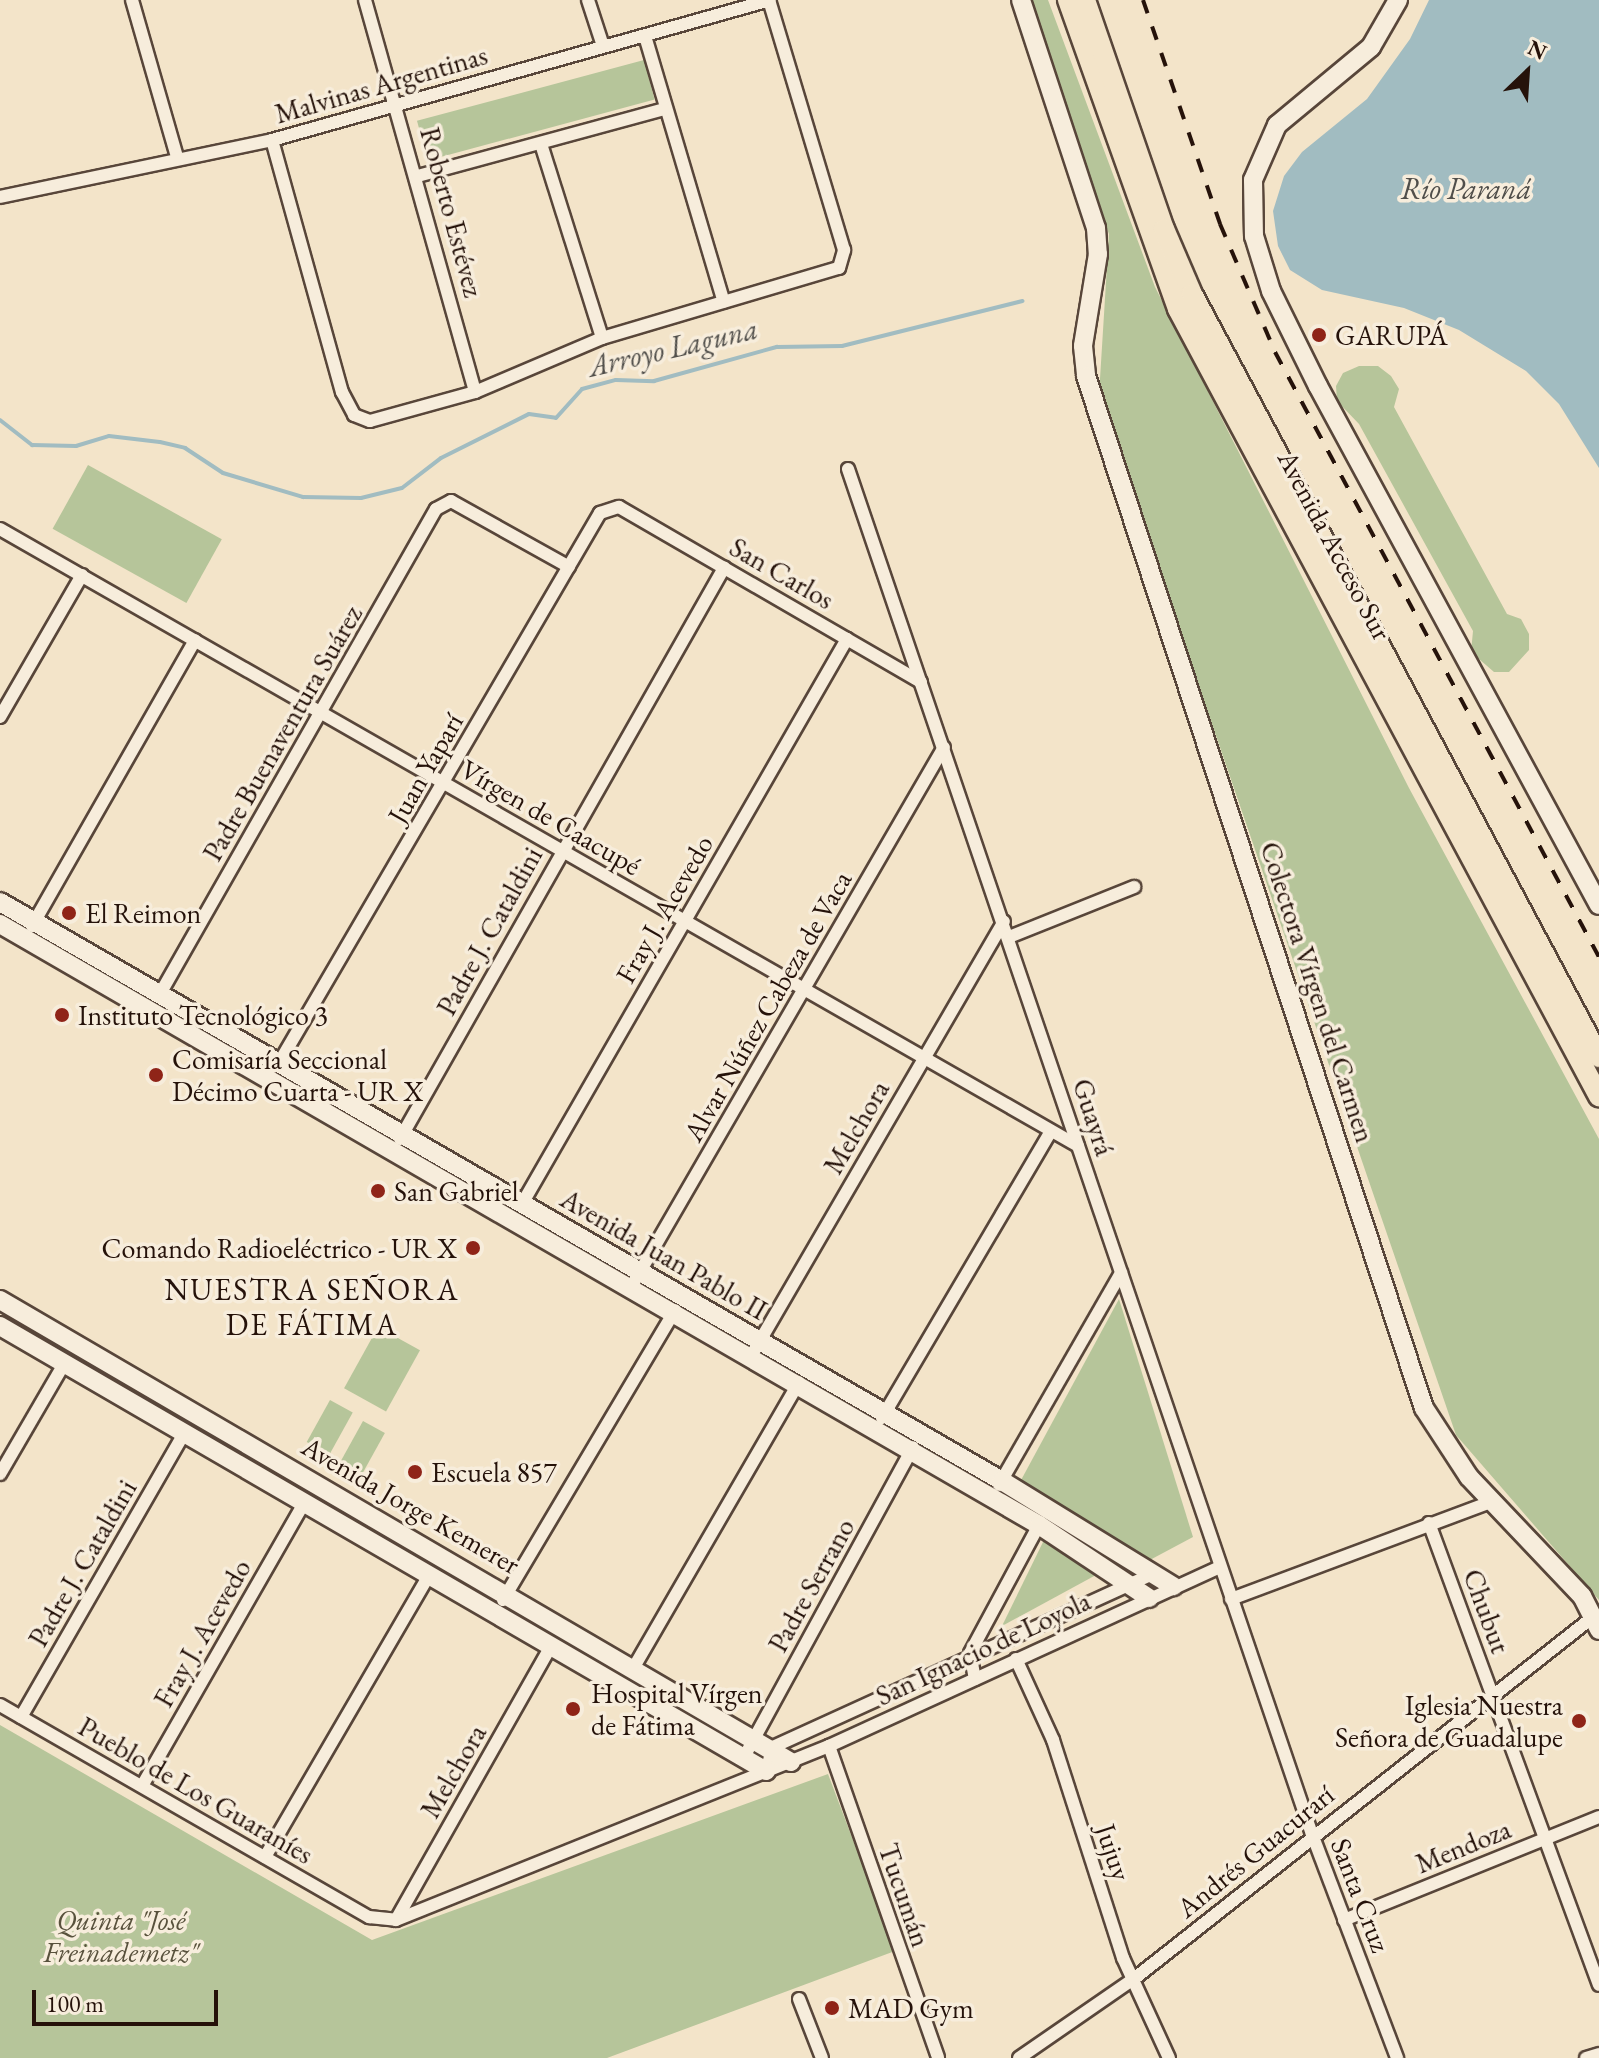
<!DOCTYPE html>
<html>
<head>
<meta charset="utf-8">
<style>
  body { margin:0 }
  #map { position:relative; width:1599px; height:2058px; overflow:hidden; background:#f3e4c9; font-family:"EB Garamond",serif }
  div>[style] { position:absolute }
  .green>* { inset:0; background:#b6c59a; transform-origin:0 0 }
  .water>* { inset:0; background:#a1bcc1 }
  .stream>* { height:4px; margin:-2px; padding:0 2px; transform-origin:2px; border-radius:2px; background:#a1bcc1 }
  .roads { filter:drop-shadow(2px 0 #58463a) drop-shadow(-2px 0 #58463a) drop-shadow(0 2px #58463a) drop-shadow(0 -2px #58463a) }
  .minor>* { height:12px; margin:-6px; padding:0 6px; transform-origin:6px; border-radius:6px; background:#f7eddc }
  .secondary>* { height:18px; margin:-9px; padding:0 9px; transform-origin:9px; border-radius:9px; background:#f7eddc }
  .trunk>* { height:20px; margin:-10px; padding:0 10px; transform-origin:10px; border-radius:10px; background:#f3e4c9 }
  .rail>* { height:4px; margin-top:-2px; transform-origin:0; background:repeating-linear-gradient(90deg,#25120a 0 14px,transparent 0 28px) }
  .dots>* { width:22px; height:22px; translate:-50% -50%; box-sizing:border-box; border:4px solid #f7eddc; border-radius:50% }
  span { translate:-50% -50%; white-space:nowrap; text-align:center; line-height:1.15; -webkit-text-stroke:7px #f7eddc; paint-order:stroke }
  .street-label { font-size:28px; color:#25120a }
  .poi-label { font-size:28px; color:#25120a }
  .left { translate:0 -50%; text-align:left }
  .right { translate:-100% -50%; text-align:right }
  .park-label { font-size:28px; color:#58513c; font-style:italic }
  .water-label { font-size:30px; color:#504e4a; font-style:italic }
  .neighbourhood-label { font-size:30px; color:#25120a; letter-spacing:2px }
  .north { position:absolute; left:1487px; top:32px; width:80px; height:80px; -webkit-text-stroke:6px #f7eddc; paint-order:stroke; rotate:25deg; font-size:22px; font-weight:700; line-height:32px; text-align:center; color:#25120a }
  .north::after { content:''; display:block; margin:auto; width:28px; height:36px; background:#25120a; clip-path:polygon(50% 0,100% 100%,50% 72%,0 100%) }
  .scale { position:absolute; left:32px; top:1990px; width:186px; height:36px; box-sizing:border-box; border:4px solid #25120a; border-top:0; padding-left:10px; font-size:24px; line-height:28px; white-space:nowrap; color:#25120a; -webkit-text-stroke:6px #f7eddc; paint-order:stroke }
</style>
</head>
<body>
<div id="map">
  <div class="green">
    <i style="clip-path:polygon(1023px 0,1048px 0,1155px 287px,1409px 788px,1599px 1139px,1599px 1600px,1456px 1435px,1099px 395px,1109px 234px)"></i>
    <i style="left:644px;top:60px;width:41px;height:235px;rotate:75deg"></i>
    <i style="clip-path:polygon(1359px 366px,1378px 366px,1391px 376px,1399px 389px,1394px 407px,1507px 614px,1521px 619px,1529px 634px,1529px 650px,1509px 672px,1494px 672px,1471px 652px,1473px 631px,1359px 424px,1337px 401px,1336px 386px,1343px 373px)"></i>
    <i style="left:88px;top:465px;width:153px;height:73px;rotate:29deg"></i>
    <i style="clip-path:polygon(1119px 1299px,1193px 1537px,1148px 1561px,1020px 1482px)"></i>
    <i style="left:378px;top:1327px;width:48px;height:70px;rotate:29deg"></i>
    <i style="left:330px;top:1400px;width:26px;height:48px;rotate:29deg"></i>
    <i style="left:363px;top:1421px;width:25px;height:46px;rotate:29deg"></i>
    <i style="clip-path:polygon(1044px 1540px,1096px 1575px,1002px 1626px)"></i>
    <i style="clip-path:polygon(0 1725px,372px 1940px,828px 1774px,895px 1951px,607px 2058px,0 2058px)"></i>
  </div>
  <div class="water">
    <i style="clip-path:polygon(1429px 0,1599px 0,1599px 468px,1559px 404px,1526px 371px,1459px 330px,1404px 308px,1322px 290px,1290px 270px,1278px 246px,1273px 211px,1284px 176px,1302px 152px,1367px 99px,1410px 39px)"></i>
  </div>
  <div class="stream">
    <i style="left:0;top:420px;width:41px;rotate:38deg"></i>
    <i style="left:32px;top:445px;width:44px;rotate:1.3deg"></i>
    <i style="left:76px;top:446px;width:34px;rotate:-17deg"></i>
    <i style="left:109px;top:436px;width:51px;rotate:6.7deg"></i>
    <i style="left:160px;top:442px;width:26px;rotate:13deg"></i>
    <i style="left:185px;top:448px;width:45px;rotate:33.3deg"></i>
    <i style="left:223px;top:473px;width:84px;rotate:16.7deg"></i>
    <i style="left:303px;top:497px;width:58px;rotate:1deg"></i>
    <i style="left:361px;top:498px;width:42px;rotate:-13.7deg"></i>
    <i style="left:402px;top:488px;width:49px;rotate:-37.6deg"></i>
    <i style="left:441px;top:458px;width:98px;rotate:-26.6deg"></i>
    <i style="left:529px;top:414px;width:27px;rotate:8deg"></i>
    <i style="left:556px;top:418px;width:39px;rotate:-48deg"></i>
    <i style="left:582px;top:389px;width:35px;rotate:-15deg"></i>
    <i style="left:616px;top:380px;width:38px;rotate:2deg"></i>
    <i style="left:654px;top:381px;width:128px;rotate:-15.5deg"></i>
    <i style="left:777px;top:347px;width:65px;rotate:-0.9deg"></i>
    <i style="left:842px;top:346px;width:186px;rotate:-14deg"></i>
  </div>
  <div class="roads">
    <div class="minor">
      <i style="left:132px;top:0;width:163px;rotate:74deg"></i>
      <i style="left:365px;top:0;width:407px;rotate:74.3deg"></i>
      <i style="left:588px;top:0;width:48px;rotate:71.9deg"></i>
      <i style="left:645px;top:36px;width:277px;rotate:73.5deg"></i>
      <i style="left:272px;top:140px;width:262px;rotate:74.5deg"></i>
      <i style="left:342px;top:392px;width:26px;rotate:62deg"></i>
      <i style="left:354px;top:415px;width:17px;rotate:21deg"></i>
      <i style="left:370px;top:421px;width:109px;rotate:-15.4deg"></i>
      <i style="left:475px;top:392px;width:138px;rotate:-23deg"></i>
      <i style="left:602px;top:338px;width:247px;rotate:-16.5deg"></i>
      <i style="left:839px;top:268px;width:19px;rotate:-74deg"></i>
      <i style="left:844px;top:250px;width:261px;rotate:-106.7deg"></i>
      <i style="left:541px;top:144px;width:203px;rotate:72.5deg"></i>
      <i style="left:418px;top:176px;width:256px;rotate:-15.2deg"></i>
      <i style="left:0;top:197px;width:278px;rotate:-11.8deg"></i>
      <i style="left:272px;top:140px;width:517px;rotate:-15.7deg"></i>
      <i style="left:848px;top:469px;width:1442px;rotate:71.23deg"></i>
      <i style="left:1312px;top:1834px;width:240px;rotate:69.2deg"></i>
      <i style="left:0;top:529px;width:1242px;rotate:29.78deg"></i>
      <i style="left:0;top:717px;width:164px;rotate:-60deg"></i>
      <i style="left:32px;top:926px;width:329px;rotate:-60.3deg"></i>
      <i style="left:1009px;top:937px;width:135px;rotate:-21.8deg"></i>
      <i style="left:160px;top:994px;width:558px;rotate:-60.36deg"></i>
      <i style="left:436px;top:509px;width:17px;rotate:-28deg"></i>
      <i style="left:451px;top:501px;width:135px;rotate:29.2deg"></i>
      <i style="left:279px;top:1063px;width:637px;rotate:-59.73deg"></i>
      <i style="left:600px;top:513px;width:20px;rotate:-18deg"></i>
      <i style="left:619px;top:507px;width:349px;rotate:30.1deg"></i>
      <i style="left:400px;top:1139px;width:657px;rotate:-60.43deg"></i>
      <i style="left:522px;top:1204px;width:652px;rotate:-60.09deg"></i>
      <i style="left:630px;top:1289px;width:626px;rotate:-59.91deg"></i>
      <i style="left:750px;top:1358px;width:505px;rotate:-59.83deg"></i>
      <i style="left:882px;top:1418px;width:333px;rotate:-59.5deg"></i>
      <i style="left:0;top:1474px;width:127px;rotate:-59.8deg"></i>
      <i style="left:999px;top:1485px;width:245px;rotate:-60.1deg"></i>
      <i style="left:1429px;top:1523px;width:492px;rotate:69.8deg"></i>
      <i style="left:1231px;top:1599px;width:278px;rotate:-20.5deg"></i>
      <i style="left:503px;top:1600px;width:337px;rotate:-59.3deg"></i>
      <i style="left:1016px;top:1659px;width:89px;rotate:65.4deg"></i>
      <i style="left:1053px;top:1740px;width:229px;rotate:72.2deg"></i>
      <i style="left:1123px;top:1958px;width:110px;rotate:65.3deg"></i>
      <i style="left:634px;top:1667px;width:329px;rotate:-59.9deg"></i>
      <i style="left:975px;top:1679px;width:26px;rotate:-101deg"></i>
      <i style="left:970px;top:1653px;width:145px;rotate:-61.7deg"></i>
      <i style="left:0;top:1705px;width:426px;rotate:29.9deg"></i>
      <i style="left:369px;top:1917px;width:27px;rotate:6deg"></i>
      <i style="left:396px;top:1920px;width:467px;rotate:-21.9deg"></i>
      <i style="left:829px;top:1746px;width:430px;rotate:-24.6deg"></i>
      <i style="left:21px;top:1717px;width:327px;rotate:-60.1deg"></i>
      <i style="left:829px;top:1746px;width:330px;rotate:70.7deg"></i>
      <i style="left:743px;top:1759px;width:355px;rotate:-61.4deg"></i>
      <i style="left:766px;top:1771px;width:25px;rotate:-74deg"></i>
      <i style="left:773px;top:1747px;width:417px;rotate:-24.5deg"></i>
      <i style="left:142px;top:1786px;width:326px;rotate:-60.2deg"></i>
      <i style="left:265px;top:1857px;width:326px;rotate:-59.8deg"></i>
      <i style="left:396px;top:1920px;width:315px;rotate:-60.5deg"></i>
      <i style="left:1344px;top:1920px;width:275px;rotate:-22deg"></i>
      <i style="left:799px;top:1999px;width:63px;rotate:68.7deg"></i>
      <i style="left:1019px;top:2058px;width:141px;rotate:-34.6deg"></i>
      <i style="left:1135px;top:1978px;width:583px;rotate:-38.25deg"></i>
      <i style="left:1586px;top:2058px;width:14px;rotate:-17deg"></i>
    </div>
    <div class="secondary">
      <i style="left:1021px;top:0;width:240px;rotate:71.8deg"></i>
      <i style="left:1096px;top:228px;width:26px;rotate:86deg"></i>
      <i style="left:1098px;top:254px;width:93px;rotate:99.3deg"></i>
      <i style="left:1083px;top:346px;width:30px;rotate:84deg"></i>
      <i style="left:1086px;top:376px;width:1086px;rotate:71.87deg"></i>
      <i style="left:1424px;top:1408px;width:82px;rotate:56.9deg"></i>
      <i style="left:1469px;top:1477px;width:164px;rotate:46.5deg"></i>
      <i style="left:1582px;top:1596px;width:38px;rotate:63deg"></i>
      <i style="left:1398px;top:0;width:54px;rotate:119.9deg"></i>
      <i style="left:1371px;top:47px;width:122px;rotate:140.3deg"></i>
      <i style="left:1277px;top:125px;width:60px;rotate:113.6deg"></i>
      <i style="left:1253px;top:180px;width:56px;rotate:89deg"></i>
      <i style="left:1254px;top:236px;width:58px;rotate:72.8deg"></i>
      <i style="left:1271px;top:291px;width:106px;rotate:63.7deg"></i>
      <i style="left:1318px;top:386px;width:590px;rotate:61.57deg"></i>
      <i style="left:0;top:902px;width:1157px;rotate:30.02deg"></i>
      <i style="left:1002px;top:1481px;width:201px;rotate:31.6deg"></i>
      <i style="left:0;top:924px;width:1200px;rotate:30.05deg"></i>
      <i style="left:1039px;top:1525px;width:132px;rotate:33.6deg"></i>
      <i style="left:0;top:1300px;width:916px;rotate:30.29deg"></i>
      <i style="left:0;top:1326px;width:886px;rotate:30.15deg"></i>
    </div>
    <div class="trunk">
      <i style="left:1068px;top:0;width:328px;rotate:70.4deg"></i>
      <i style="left:1178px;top:309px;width:893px;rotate:61.86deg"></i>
      <i style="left:1085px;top:0;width:242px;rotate:71deg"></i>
      <i style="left:1164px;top:229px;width:71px;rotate:66.7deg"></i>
      <i style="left:1192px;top:294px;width:865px;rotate:61.92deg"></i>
    </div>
  </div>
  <div class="rail">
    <i style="left:1143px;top:0;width:237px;rotate:71deg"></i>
    <i style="left:1220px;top:224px;width:139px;rotate:66.7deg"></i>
    <i style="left:1275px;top:352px;width:686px;rotate:61.83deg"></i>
  </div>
  <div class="dots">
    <i style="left:1319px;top:335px;background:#8f2418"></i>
    <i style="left:69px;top:913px;background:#8f2418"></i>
    <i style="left:62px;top:1015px;background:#8f2418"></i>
    <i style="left:156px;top:1075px;background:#8f2418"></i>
    <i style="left:378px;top:1191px;background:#8f2418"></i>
    <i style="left:473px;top:1248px;background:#8f2418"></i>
    <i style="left:415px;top:1472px;background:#8f2418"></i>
    <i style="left:573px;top:1709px;background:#8f2418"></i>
    <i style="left:1579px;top:1721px;background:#8f2418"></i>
    <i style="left:832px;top:2008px;background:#8f2418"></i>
  </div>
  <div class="street-label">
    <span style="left:381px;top:84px;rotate:-16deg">Malvinas Argentinas</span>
    <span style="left:452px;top:212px;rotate:75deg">Roberto Estévez</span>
    <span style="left:1335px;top:545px;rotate:62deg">Avenida Acceso Sur</span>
    <span style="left:782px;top:573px;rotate:30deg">San Carlos</span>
    <span style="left:282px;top:733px;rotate:-60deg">Padre Buenaventura Suárez</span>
    <span style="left:425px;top:768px;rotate:-60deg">Juan Yaparí</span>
    <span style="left:551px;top:817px;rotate:30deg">Vírgen de Caacupé</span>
    <span style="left:664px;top:909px;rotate:-60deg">Fray J. Acevedo</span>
    <span style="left:489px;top:931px;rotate:-61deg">Padre J. Cataldini</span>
    <span style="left:1318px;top:992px;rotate:72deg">Colectora Vírgen del Carmen</span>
    <span style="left:767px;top:1006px;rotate:-60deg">Alvar Núñez Cabeza de Vaca</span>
    <span style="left:1094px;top:1117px;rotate:72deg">Guayrá</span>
    <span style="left:856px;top:1127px;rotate:-60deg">Melchora</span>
    <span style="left:664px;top:1254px;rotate:30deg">Avenida Juan Pablo II</span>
    <span style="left:411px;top:1505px;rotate:30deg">Avenida Jorge Kemerer</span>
    <span style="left:82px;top:1563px;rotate:-60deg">Padre J. Cataldini</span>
    <span style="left:811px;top:1585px;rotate:-61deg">Padre Serrano</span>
    <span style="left:1487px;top:1611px;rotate:70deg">Chubut</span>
    <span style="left:202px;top:1633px;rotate:-60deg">Fray J. Acevedo</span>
    <span style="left:983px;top:1648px;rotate:-25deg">San Ignacio de Loyola</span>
    <span style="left:453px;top:1771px;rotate:-60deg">Melchora</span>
    <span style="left:196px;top:1790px;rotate:30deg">Pueblo de Los Guaraníes</span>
    <span style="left:1463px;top:1846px;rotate:-22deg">Mendoza</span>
    <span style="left:1255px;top:1851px;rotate:-39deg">Andrés Guacurarí</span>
    <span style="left:1114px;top:1852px;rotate:72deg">Jujuy</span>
    <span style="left:905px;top:1895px;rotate:71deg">Tucumán</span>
    <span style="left:1361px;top:1895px;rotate:69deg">Santa Cruz</span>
  </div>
  <div class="poi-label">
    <span class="left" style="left:1335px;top:335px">GARUPÁ</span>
    <span class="left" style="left:85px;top:913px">El Reimon</span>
    <span class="left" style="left:78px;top:1015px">Instituto Tecnológico 3</span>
    <span class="left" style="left:172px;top:1075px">Comisaría Seccional<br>Décimo Cuarta - UR X</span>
    <span class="left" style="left:394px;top:1191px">San Gabriel</span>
    <span class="right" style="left:457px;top:1248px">Comando Radioeléctrico - UR X</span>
    <span class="left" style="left:431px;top:1472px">Escuela 857</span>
    <span class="left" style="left:591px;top:1709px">Hospital Vírgen<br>de Fátima</span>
    <span class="right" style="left:1563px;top:1721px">Iglesia Nuestra<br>Señora de Guadalupe</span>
    <span class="left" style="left:848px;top:2008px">MAD Gym</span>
  </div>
  <div class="park-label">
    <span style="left:121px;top:1936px">Quinta "José<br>Freinademetz"</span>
  </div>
  <div class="water-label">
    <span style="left:1466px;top:189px">Río Paraná</span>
    <span style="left:673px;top:348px;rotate:-13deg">Arroyo Laguna</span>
  </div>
  <div class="neighbourhood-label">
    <span style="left:312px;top:1307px">NUESTRA SEÑORA<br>DE FÁTIMA</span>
  </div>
  <div class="north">N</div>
  <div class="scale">100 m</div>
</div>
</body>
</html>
